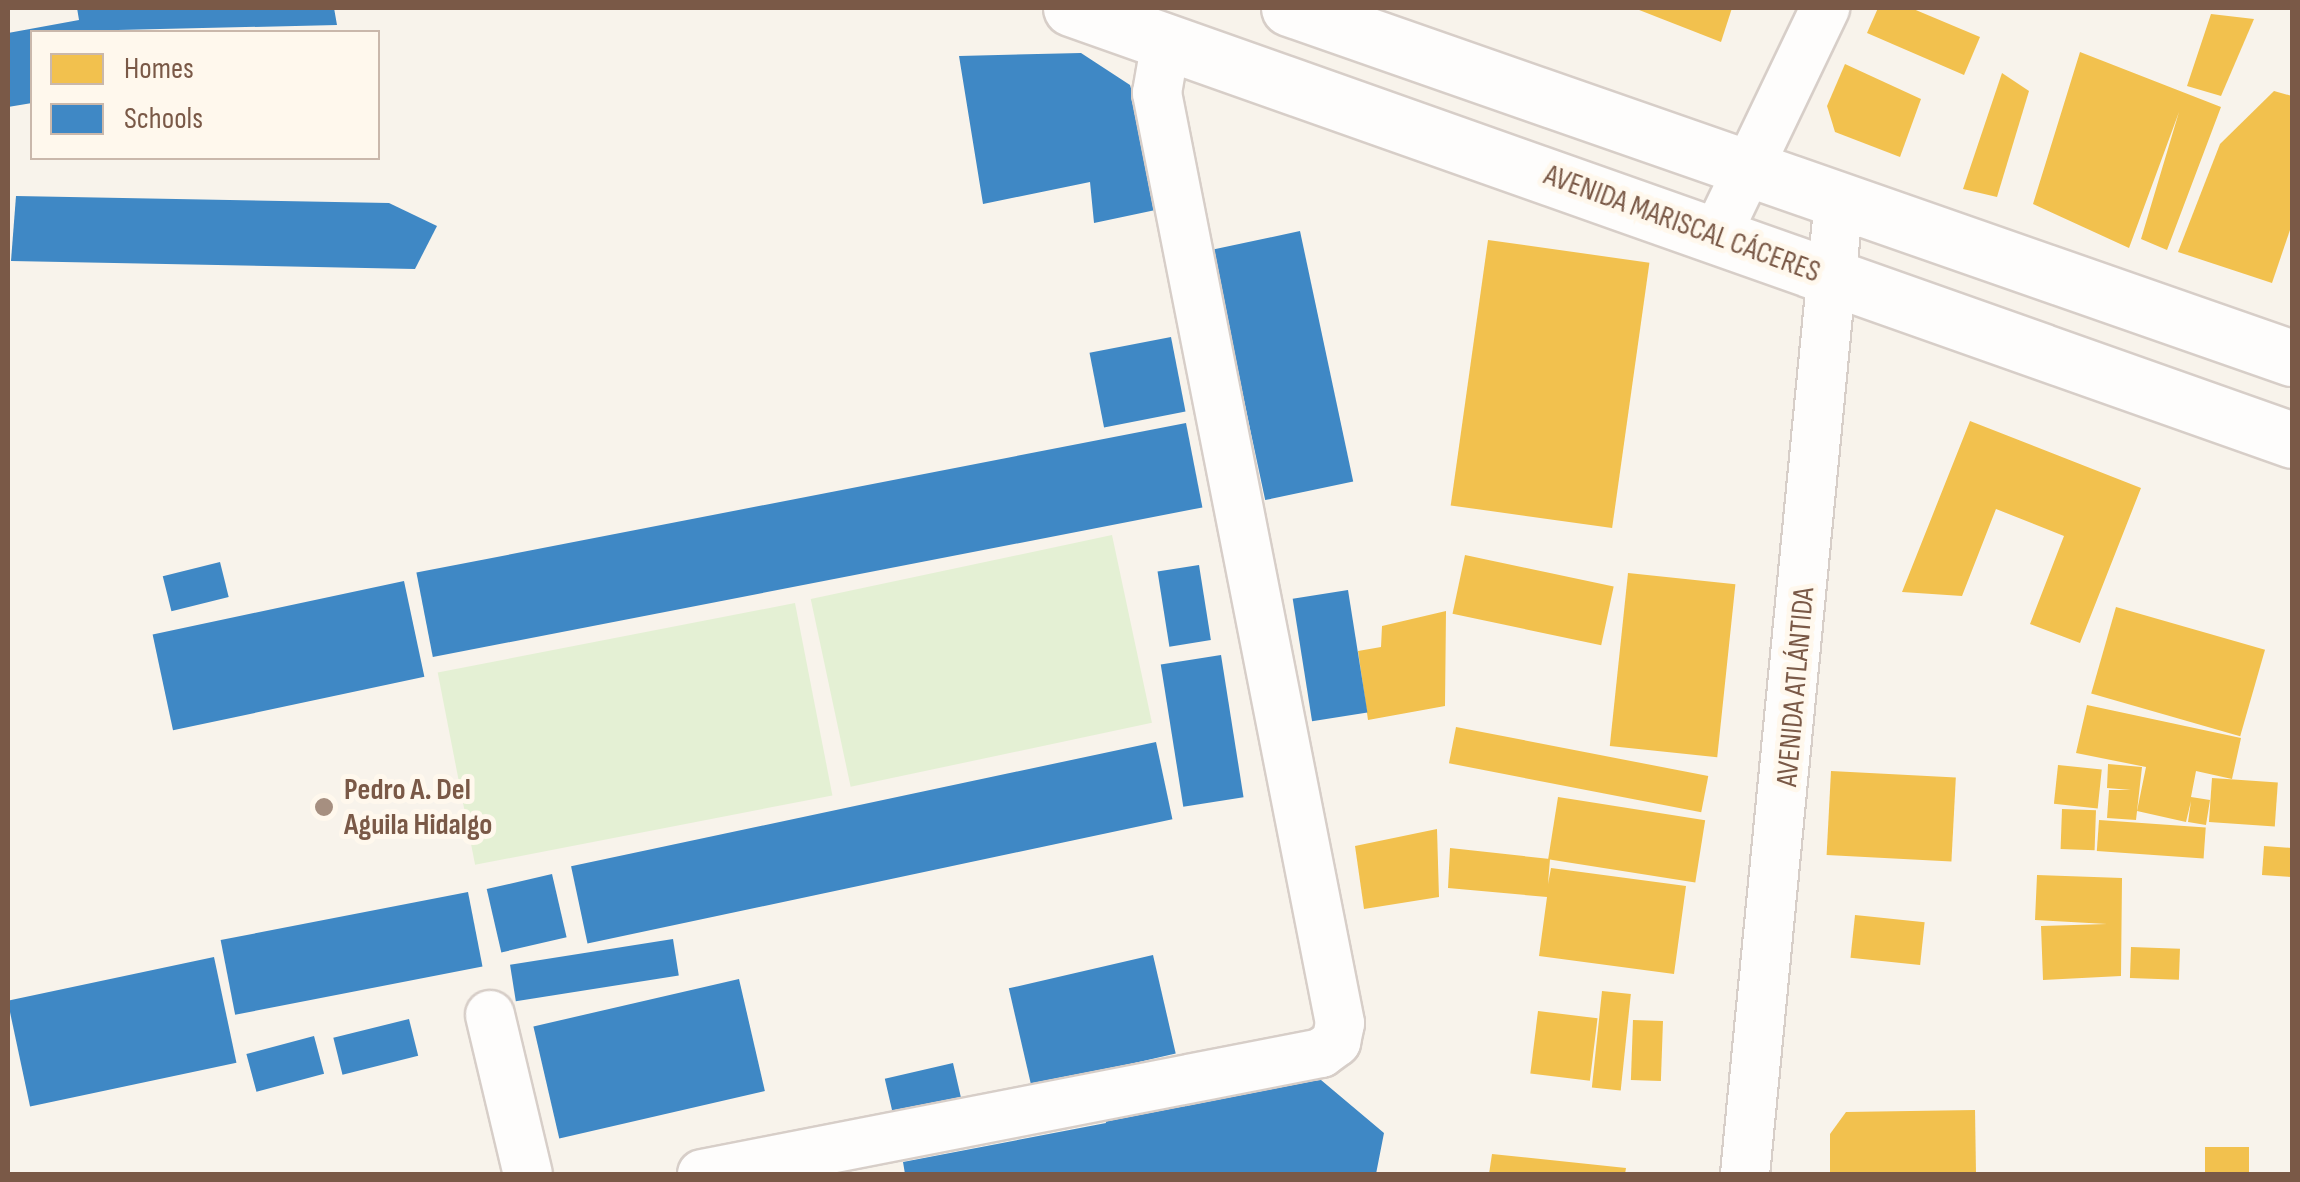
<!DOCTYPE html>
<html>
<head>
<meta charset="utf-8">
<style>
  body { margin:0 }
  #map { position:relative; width:2300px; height:1182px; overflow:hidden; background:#f8f3eb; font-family:"Sofia Sans Condensed",sans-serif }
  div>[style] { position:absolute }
  .green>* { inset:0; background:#e4f0d4; transform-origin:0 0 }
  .homes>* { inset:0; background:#f2c14e; transform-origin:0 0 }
  .schools>* { inset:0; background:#3f88c5; transform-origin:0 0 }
  .roads { filter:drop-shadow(2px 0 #d7cec8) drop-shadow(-2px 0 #d7cec8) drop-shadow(0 2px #d7cec8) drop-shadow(0 -2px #d7cec8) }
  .street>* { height:48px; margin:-24px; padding:0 24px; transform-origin:24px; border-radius:24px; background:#fefdfc }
  .secondary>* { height:55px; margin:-27.5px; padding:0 27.5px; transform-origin:27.5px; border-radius:27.5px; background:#fefdfc }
  .dots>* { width:28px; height:28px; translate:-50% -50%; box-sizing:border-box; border:5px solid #fff8ed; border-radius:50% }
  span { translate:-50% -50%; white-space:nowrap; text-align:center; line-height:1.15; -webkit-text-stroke:10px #fff8ed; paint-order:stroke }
  .street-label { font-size:30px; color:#7a5947 }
  .poi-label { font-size:30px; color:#7a5947; font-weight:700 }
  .left { translate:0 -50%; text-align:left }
  .frame { position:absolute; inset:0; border:10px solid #7a5947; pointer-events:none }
  .legend { position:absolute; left:30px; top:30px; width:350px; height:130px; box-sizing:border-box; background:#fff8ed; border:2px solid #cab8ab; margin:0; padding:12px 18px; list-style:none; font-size:30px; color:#7a5947 }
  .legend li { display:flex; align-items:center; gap:20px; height:50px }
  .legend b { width:50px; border:2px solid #cab8ab }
</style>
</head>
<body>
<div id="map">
  <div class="green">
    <i style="left:1112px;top:535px;width:192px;height:308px;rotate:78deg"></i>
    <i style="left:795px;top:603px;width:196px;height:364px;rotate:79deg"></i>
  </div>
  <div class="homes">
    <i style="clip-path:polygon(1634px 8px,1732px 8px,1721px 42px)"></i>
    <i style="clip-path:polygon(1878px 8px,1911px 8px,1980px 37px,1964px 75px,1867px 33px)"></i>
    <i style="clip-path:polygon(2211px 14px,2254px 19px,2221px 96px,2187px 86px)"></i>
    <i style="clip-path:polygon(2080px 52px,2221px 107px,2167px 250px,2141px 239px,2179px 112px,2129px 248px,2033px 204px)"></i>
    <i style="clip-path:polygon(1845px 64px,1921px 99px,1900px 157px,1835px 132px,1827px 106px)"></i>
    <i style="clip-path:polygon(2002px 73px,2029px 91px,1997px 197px,1963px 189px)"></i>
    <i style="clip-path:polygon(2274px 91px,2292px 96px,2292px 224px,2272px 283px,2178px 252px,2220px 144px)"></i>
    <i style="left:1488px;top:240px;width:163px;height:268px;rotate:8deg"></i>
    <i style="clip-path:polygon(1970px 421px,2141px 488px,2080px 643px,2030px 624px,2064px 536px,1996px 509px,1962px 596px,1902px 592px)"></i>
    <i style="left:1465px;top:555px;width:152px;height:60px;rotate:12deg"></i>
    <i style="left:1628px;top:573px;width:108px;height:174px;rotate:6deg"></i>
    <i style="left:2116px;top:607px;width:155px;height:90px;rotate:16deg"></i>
    <i style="clip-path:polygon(1446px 611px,1445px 706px,1368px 720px,1358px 651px,1381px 647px,1382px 626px)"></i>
    <i style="clip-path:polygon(2087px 705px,2241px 738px,2232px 779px,2196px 771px,2191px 797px,2210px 800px,2206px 825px,2188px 822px,2191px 801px,2186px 822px,2137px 811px,2146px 767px,2076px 753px)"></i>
    <i style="left:1456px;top:727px;width:257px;height:37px;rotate:11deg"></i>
    <i style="clip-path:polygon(2108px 764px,2142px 767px,2136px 820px,2107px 818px,2109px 790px,2131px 790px,2107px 788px)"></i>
    <i style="left:2058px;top:765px;width:44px;height:39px;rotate:6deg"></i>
    <i style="left:1831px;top:771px;width:125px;height:84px;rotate:3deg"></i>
    <i style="left:2212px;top:778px;width:66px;height:44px;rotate:4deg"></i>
    <i style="left:1558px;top:797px;width:149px;height:63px;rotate:9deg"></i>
    <i style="left:2062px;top:809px;width:34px;height:40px;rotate:2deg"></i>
    <i style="left:2099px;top:820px;width:107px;height:31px;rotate:4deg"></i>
    <i style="clip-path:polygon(1437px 829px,1439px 897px,1364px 909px,1355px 846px)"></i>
    <i style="left:2264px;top:846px;width:28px;height:29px;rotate:4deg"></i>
    <i style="clip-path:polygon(1450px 848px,1550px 859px,1548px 884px,1551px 868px,1686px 886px,1674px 974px,1539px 956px,1547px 897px,1448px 888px)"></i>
    <i style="clip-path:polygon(2037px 875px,2122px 878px,2121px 976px,2043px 980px,2041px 926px,2107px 924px,2035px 920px)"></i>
    <i style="left:1855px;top:915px;width:70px;height:43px;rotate:6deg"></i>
    <i style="left:2131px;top:947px;width:49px;height:31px;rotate:2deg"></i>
    <i style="left:1602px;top:991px;width:29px;height:97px;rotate:6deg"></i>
    <i style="left:1538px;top:1011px;width:60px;height:63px;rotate:7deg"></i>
    <i style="left:1633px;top:1020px;width:30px;height:60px;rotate:2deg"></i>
    <i style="clip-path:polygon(1975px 1110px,1976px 1174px,1830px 1174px,1830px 1134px,1846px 1112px)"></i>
    <i style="left:2205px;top:1147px;width:44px;height:27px"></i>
    <i style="clip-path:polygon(1492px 1154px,1626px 1168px,1625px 1174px,1489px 1174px)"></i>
  </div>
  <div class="schools">
    <i style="clip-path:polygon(77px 8px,334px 8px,337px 25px,32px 32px,32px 103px,8px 107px,8px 33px,79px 20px)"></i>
    <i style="clip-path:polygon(1081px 53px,1130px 85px,1165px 208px,1094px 223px,1090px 182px,983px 204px,959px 56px)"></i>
    <i style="clip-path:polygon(16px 196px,389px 203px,437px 226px,415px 269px,11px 261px)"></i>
    <i style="left:1300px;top:231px;width:256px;height:90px;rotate:78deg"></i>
    <i style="left:1171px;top:337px;width:76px;height:83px;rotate:79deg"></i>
    <i style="left:1186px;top:423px;width:86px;height:784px;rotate:79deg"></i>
    <i style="left:220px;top:562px;width:36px;height:59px;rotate:76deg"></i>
    <i style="left:1199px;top:565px;width:76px;height:42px;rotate:81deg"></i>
    <i style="left:404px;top:581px;width:98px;height:257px;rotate:78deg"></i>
    <i style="left:1348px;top:590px;width:124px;height:56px;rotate:81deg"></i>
    <i style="left:1221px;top:655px;width:144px;height:61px;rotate:81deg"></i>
    <i style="left:1156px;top:742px;width:79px;height:598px;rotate:78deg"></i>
    <i style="left:552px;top:874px;width:65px;height:67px;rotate:77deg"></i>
    <i style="left:468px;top:892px;width:76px;height:252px;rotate:79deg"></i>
    <i style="left:673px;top:939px;width:37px;height:165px;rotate:81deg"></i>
    <i style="left:1153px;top:955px;width:101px;height:148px;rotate:77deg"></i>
    <i style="left:214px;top:957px;width:108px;height:211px;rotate:78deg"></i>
    <i style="left:739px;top:979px;width:115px;height:211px;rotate:77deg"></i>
    <i style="left:409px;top:1019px;width:38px;height:78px;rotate:76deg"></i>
    <i style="left:314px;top:1036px;width:39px;height:70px;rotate:75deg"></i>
    <i style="left:953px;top:1063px;width:51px;height:70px;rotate:77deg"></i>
    <i style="clip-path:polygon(1321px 1080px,1384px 1133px,1376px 1174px,905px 1174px,903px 1162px,1106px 1123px,1102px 1103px)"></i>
  </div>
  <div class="roads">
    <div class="street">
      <i style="left:1716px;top:236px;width:253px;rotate:-64.4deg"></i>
      <i style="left:490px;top:1015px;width:163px;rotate:76.6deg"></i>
      <i style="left:702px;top:1174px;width:631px;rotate:-11.06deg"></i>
      <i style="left:1321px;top:1053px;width:19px;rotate:-36deg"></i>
      <i style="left:1336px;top:1042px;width:19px;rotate:-78deg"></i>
      <i style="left:1340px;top:1023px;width:948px;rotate:-101.13deg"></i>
      <i style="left:1157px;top:93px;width:53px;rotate:-80.2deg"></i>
      <i style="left:1745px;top:1174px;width:980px;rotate:-84.49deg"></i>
    </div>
    <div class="secondary">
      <i style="left:1071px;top:8px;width:1295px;rotate:19.48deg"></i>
      <i style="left:1289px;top:8px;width:1062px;rotate:19.24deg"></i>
    </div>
  </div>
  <div class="dots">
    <i style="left:324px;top:807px;background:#a68f80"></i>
  </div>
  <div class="street-label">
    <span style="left:1682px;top:224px;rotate:20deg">AVENIDA MARISCAL CÁCERES</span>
    <span style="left:1796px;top:687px;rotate:-85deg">AVENIDA ATLÁNTIDA</span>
  </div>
  <div class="poi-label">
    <span class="left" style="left:344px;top:807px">Pedro A. Del<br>Aguila Hidalgo</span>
  </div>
  <div class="frame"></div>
  <ul class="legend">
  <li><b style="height:28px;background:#f2c14e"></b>Homes</li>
  <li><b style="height:28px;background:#3f88c5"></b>Schools</li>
  </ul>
</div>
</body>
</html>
